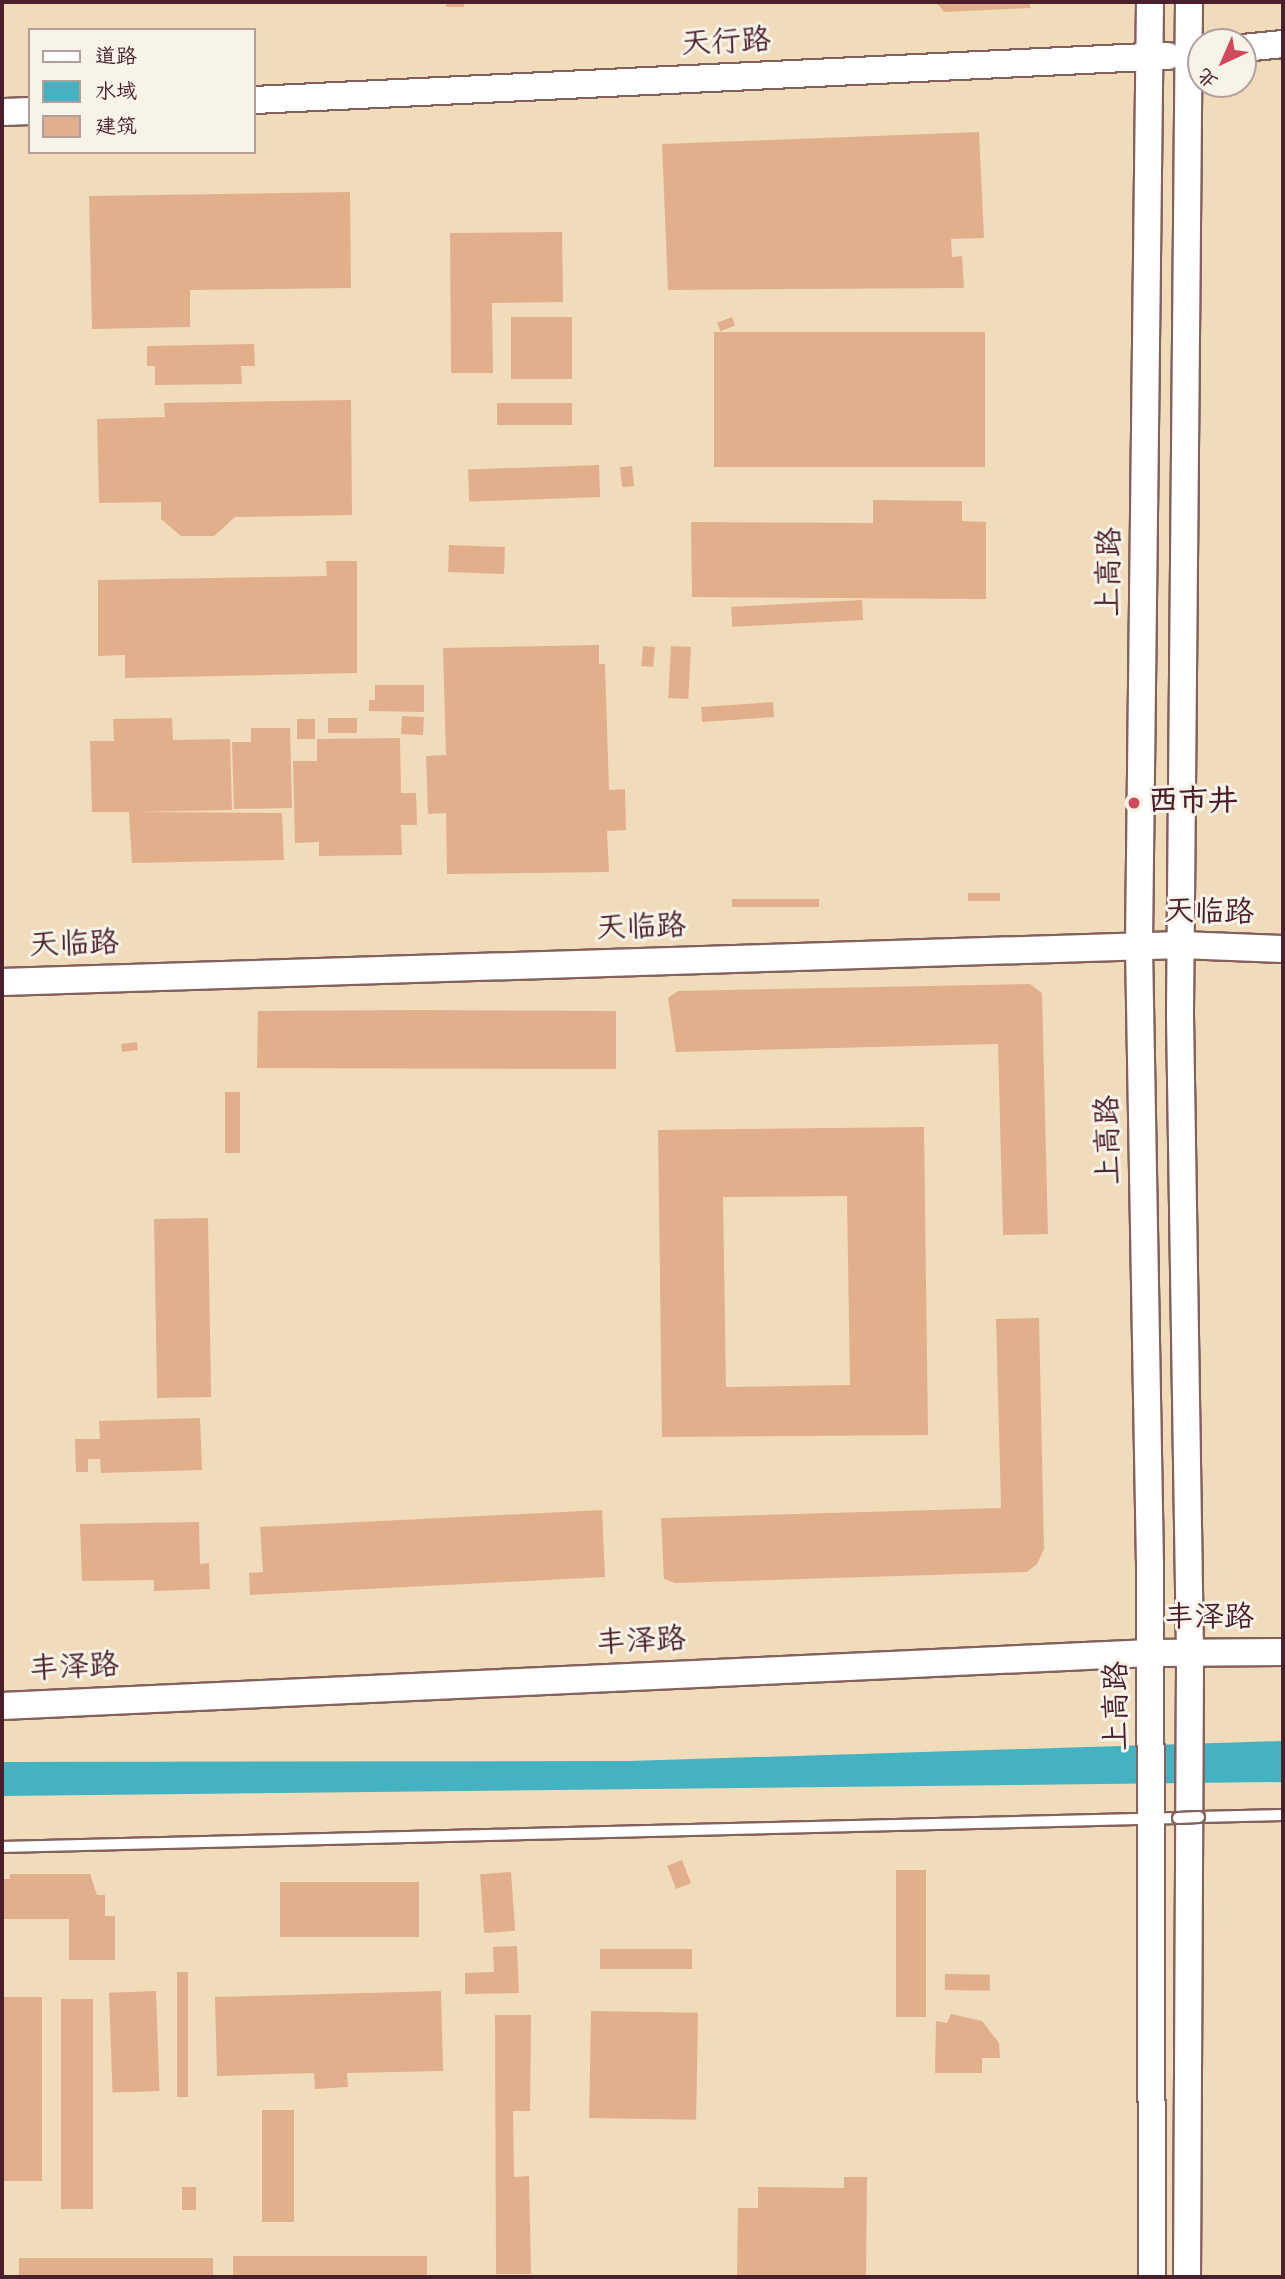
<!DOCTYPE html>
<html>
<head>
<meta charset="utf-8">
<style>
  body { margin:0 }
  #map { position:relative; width:1285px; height:2279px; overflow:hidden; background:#f0dcbb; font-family:"Indie Flower","LXGW WenKai TC",sans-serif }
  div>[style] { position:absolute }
  .water>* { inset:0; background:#44b2c1 }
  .building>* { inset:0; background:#e2af8c; transform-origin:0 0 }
  .roads { filter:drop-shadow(2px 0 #84615d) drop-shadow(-2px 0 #84615d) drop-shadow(0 2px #84615d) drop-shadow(0 -2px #84615d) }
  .lane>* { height:10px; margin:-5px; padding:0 5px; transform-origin:5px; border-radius:5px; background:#fff }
  .secondary>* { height:26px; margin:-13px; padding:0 13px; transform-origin:13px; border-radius:13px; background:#fff }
  .bridges { filter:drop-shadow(2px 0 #84615d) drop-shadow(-2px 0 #84615d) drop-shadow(0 2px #84615d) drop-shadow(0 -2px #84615d) }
  .lane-bridge>* { height:10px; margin:-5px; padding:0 5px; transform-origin:5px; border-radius:5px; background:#fff }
  .dots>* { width:19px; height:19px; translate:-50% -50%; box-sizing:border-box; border:4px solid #f7f3e8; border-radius:50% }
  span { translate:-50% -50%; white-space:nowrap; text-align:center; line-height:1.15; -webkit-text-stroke:6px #f7f3e8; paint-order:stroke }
  .street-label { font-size:30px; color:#4a1f2b }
  .poi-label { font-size:30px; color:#4a1f2b; font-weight:700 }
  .left { translate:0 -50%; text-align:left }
  .frame { position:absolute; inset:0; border:4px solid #4a1f2b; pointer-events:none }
  .legend { position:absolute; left:28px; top:28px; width:228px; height:126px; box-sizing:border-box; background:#f7f3e8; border:2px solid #b29e9c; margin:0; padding:9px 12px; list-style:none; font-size:21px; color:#4a1f2b }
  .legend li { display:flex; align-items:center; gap:14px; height:35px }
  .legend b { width:35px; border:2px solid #b29e9c }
  .north { position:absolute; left:1187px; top:28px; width:70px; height:70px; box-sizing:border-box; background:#f7f3e8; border:2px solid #b29e9c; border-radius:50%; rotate:224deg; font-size:19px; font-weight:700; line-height:28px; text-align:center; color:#4a1f2b }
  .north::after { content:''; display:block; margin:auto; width:24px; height:32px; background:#d1495b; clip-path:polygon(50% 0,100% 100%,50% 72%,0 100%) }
</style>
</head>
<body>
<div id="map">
  <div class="water">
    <i style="clip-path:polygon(1283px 1741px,1283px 1782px,2px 1796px,2px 1762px,629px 1761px)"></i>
  </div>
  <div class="building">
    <i style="left:446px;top:2px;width:18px;height:5px"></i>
    <i style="clip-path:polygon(936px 2px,1029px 2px,1031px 8px,944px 12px)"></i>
    <i style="clip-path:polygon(979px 132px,984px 238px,951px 239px,952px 257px,962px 256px,964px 288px,668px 290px,662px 144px)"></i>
    <i style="clip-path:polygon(350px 192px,351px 288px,190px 290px,190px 327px,92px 329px,89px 196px)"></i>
    <i style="clip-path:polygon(562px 232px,563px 302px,492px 303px,493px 373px,451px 373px,450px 233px)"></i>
    <i style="left:572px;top:317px;width:62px;height:61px;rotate:90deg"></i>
    <i style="left:732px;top:317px;width:9px;height:16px;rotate:69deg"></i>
    <i style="left:985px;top:332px;width:135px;height:271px;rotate:90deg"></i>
    <i style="clip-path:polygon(254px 344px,255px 366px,241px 366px,242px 384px,155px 385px,155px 366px,147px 366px,147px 346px)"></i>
    <i style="clip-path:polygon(351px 400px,352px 515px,235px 517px,214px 536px,181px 536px,161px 519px,161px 502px,99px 503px,97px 419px,165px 417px,164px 403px)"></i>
    <i style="left:572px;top:403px;width:22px;height:75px;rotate:90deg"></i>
    <i style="left:599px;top:465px;width:32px;height:131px;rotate:88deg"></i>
    <i style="left:632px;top:466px;width:20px;height:12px;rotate:84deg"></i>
    <i style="clip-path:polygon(873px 500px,962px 501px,962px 521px,986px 522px,986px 599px,692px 597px,691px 522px,873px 523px)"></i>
    <i style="left:449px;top:545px;width:56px;height:27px;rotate:2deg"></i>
    <i style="clip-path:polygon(326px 561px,357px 561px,357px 673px,125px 678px,125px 655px,98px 656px,98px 580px,327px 576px)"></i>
    <i style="left:862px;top:600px;width:20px;height:131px;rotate:87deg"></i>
    <i style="clip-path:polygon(599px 645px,599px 664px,605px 664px,609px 790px,625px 789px,626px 830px,607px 831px,609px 872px,447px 874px,446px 813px,428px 814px,426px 756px,446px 755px,443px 648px)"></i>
    <i style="left:643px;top:646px;width:12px;height:20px;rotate:5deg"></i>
    <i style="left:671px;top:646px;width:20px;height:52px;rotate:3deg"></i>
    <i style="clip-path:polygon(375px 685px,424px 685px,424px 712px,369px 711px,369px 700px,375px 700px)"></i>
    <i style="left:773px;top:702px;width:15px;height:72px;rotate:86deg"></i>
    <i style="left:402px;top:716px;width:22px;height:18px;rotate:3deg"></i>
    <i style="clip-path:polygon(172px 718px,173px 740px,230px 739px,232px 810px,137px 812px,282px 813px,284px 860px,132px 863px,129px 812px,92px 812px,90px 741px,114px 741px,113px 719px)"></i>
    <i style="left:328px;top:718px;width:29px;height:15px"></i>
    <i style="left:315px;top:719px;width:20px;height:18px;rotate:90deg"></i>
    <i style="clip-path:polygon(251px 728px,290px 728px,292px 808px,234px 809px,232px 742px,251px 742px)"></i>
    <i style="clip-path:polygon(400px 738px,401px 793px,416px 793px,417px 825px,401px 825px,402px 855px,319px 856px,319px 842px,295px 843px,293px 761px,317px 761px,317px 739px)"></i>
    <i style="left:1000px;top:893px;width:8px;height:32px;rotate:90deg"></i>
    <i style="left:819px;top:899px;width:8px;height:87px;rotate:90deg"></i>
    <i style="clip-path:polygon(1030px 984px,1042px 993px,1048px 1234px,1003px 1235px,998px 1044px,676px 1052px,668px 998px,678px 991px)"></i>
    <i style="clip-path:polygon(417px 1010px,616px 1011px,616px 1069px,257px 1068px,258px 1011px)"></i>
    <i style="left:137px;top:1042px;width:8px;height:16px;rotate:83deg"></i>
    <i style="left:225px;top:1092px;width:15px;height:61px"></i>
    <i style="clip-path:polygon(evenodd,924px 1127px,928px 1435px,662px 1437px,658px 1130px,924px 1127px,847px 1196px,850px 1385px,726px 1387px,723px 1197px,847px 1196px)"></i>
    <i style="left:208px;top:1218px;width:179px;height:54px;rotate:89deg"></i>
    <i style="clip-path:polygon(1039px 1318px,1044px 1549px,1037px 1564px,1027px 1572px,675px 1583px,664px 1579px,661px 1518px,1001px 1508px,996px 1319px)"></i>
    <i style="clip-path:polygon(200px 1418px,202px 1470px,101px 1473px,100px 1459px,88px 1459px,88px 1472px,76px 1472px,75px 1439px,100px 1439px,99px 1421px)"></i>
    <i style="clip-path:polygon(602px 1510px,605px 1577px,250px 1595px,249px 1573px,263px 1572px,260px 1527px)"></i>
    <i style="clip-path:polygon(199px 1522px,200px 1564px,209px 1563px,210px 1589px,154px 1591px,154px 1580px,82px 1581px,80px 1524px)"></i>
    <i style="left:682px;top:1860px;width:25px;height:16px;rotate:69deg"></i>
    <i style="left:896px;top:1870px;width:30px;height:147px"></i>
    <i style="left:511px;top:1872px;width:59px;height:31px;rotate:86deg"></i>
    <i style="clip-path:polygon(10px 1874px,90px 1874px,97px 1895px,105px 1895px,105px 1916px,115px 1916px,115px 1960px,69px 1960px,69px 1919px,2px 1919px,2px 1879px,10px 1879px)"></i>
    <i style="left:419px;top:1882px;width:55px;height:139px;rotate:90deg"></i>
    <i style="clip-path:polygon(517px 1946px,519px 1993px,465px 1994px,465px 1973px,494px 1972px,493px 1947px)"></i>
    <i style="left:600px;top:1949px;width:92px;height:20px"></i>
    <i style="left:177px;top:1972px;width:11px;height:125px"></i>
    <i style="left:945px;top:1974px;width:45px;height:16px;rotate:1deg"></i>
    <i style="left:156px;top:1991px;width:100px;height:47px;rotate:88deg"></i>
    <i style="clip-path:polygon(441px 1991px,443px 2071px,347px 2073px,348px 2087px,315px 2089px,314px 2073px,217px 2076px,215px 1997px)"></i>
    <i style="left:2px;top:1997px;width:40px;height:184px"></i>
    <i style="left:61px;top:1999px;width:32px;height:210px"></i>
    <i style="left:591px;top:2011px;width:107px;height:107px;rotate:1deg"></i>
    <i style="clip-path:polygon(951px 2014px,982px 2021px,999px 2043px,1000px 2058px,982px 2058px,982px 2073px,935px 2073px,936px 2021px,947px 2023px)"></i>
    <i style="clip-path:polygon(495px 2015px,531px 2015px,530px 2111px,513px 2111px,514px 2177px,529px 2176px,531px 2274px,496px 2274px)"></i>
    <i style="left:262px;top:2110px;width:32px;height:112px"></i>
    <i style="clip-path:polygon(844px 2177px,867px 2177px,866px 2277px,737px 2277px,738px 2208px,758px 2208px,758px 2187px,844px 2188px)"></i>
    <i style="left:182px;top:2187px;width:14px;height:23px"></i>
    <i style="left:233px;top:2256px;width:194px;height:21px"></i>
    <i style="left:19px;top:2258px;width:194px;height:19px"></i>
  </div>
  <div class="roads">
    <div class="lane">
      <i style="left:1199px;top:1817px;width:84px;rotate:-1.4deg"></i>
      <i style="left:2px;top:1847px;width:1176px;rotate:-1.41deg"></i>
    </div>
    <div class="secondary">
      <i style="left:1150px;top:2px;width:945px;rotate:90.67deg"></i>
      <i style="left:1139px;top:947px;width:616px;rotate:88.98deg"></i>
      <i style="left:1150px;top:1563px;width:714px;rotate:89.84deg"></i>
      <i style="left:1243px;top:48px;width:40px;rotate:-5.7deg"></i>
      <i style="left:254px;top:100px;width:915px;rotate:-2.76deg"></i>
      <i style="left:2px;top:112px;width:28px;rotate:-2deg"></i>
      <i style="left:2px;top:982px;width:1180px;rotate:-1.8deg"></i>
      <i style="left:1181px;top:945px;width:101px;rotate:2.3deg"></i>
      <i style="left:2px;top:1706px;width:1150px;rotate:-2.64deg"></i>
      <i style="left:1151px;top:1653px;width:132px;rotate:-0.4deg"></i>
      <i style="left:1187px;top:2277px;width:625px;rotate:-89.72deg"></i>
      <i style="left:1190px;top:1652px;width:640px;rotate:-90.9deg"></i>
      <i style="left:1180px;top:1012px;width:1010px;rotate:-89.49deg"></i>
    </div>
  </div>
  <div class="bridges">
    <div class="lane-bridge">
      <i style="left:1178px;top:1818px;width:21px;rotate:-3deg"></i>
    </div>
  </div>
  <div class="dots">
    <i style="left:1134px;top:803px;background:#d1495b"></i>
  </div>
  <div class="street-label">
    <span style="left:726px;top:44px;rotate:-3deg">天行路</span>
    <span style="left:1111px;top:572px;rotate:-89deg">上高路</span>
    <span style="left:1209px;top:914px;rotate:1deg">天临路</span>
    <span style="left:641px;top:929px;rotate:-2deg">天临路</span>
    <span style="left:74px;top:946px;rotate:-2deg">天临路</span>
    <span style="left:1110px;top:1140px;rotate:-91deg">上高路</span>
    <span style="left:1209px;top:1619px">丰泽路</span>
    <span style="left:641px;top:1643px;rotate:-3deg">丰泽路</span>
    <span style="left:74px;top:1669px;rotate:-3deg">丰泽路</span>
    <span style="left:1118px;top:1706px;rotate:-90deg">上高路</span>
  </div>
  <div class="poi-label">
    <span class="left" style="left:1148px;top:803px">西市井</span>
  </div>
  <div class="frame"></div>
  <ul class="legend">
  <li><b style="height:9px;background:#fff"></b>道路</li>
  <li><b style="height:19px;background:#44b2c1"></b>水域</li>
  <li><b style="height:19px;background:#e2af8c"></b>建筑</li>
  </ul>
  <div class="north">北</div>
</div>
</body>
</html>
